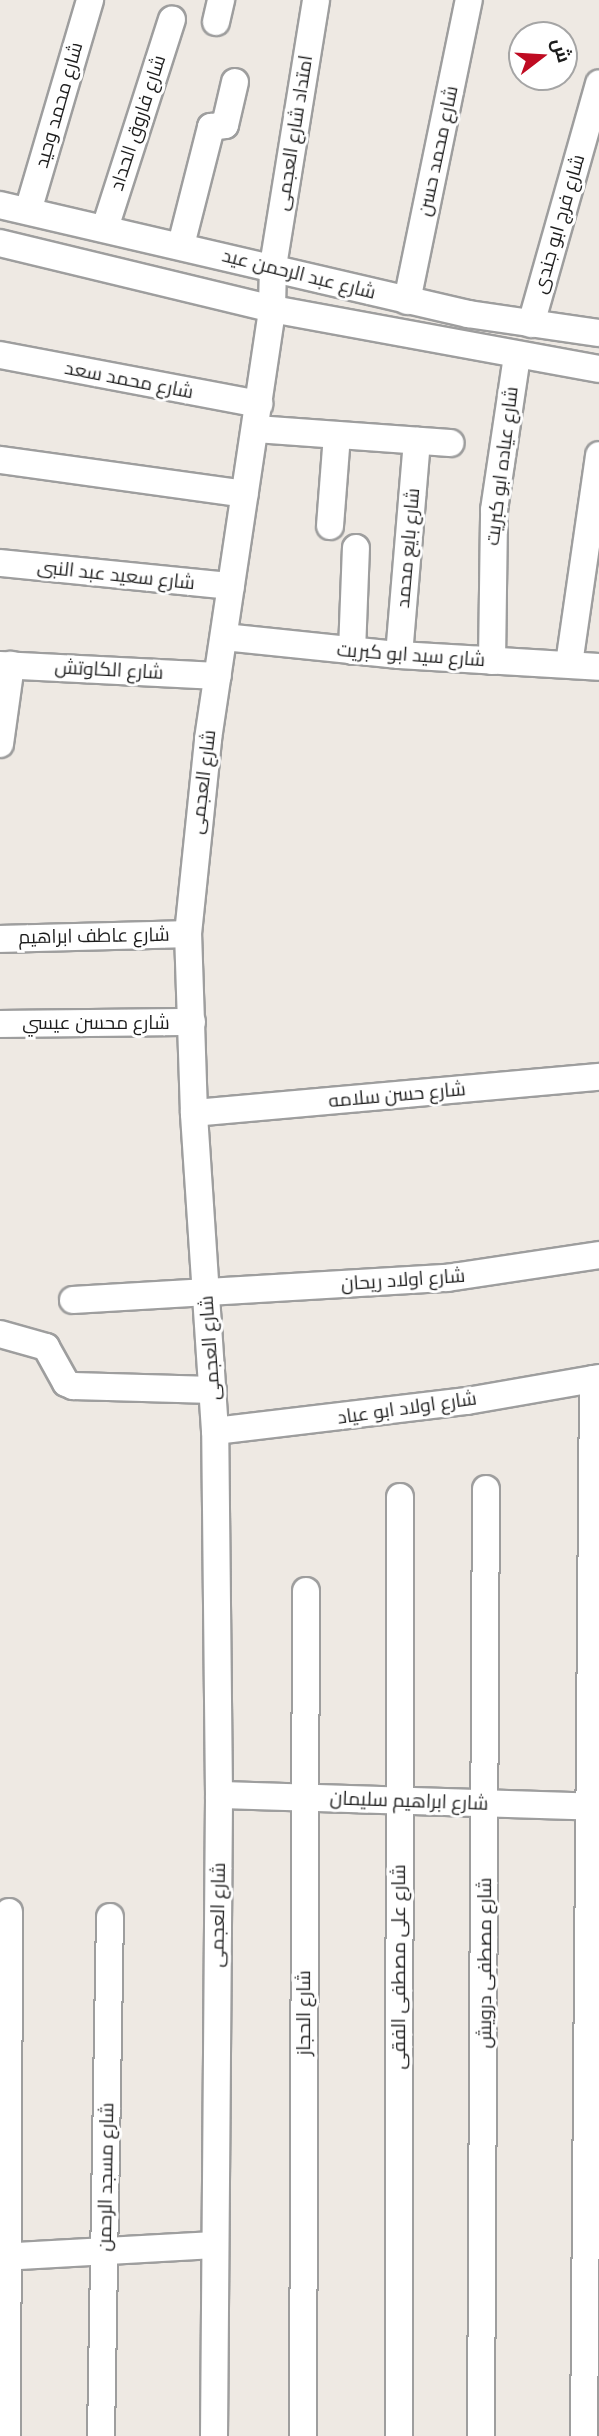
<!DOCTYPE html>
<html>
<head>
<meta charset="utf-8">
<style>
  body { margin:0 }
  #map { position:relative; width:599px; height:2436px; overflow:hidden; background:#eee9e3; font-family:Figtree,Cairo,sans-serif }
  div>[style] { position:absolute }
  .roads { filter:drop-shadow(2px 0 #9e9e9e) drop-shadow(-2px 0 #9e9e9e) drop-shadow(0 2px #9e9e9e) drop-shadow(0 -2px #9e9e9e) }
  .street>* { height:26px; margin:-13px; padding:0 13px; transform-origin:13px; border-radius:13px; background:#fff }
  span { translate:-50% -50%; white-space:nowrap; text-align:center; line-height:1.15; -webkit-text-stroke:6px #fff; paint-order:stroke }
  .street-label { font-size:19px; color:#1d1d1d }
  .north { position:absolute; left:508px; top:21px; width:70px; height:70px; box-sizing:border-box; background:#fff; border:2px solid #a5a5a5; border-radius:50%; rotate:73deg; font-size:19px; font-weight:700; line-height:28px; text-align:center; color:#1d1d1d }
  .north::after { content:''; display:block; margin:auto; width:24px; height:32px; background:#bf0b22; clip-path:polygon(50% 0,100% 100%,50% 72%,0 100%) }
</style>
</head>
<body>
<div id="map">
  <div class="roads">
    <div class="street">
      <i style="left:216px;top:22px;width:23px;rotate:-77deg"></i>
      <i style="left:0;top:205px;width:481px;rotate:13.1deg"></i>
      <i style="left:468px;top:314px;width:132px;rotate:8.3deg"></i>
      <i style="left:28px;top:211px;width:220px;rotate:-73.6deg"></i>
      <i style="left:105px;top:228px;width:219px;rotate:-72.2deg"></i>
      <i style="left:0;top:243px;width:280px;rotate:13.6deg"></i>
      <i style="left:272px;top:309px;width:332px;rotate:10.4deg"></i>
      <i style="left:181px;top:245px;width:122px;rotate:-75.7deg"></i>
      <i style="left:211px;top:127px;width:14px;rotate:-8deg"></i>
      <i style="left:225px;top:125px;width:44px;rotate:-76.9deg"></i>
      <i style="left:407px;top:301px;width:307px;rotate:-78.4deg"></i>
      <i style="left:531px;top:324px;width:250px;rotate:-74.2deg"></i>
      <i style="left:0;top:355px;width:264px;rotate:10.7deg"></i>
      <i style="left:255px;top:429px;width:196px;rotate:4.1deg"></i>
      <i style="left:0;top:460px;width:247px;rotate:7.9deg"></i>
      <i style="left:330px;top:526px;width:91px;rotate:-85.6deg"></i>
      <i style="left:0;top:563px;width:232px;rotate:5.7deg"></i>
      <i style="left:224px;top:637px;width:176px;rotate:5.9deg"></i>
      <i style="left:399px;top:655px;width:200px;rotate:3.4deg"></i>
      <i style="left:352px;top:651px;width:103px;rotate:-87.8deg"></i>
      <i style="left:399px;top:655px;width:215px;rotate:-85.2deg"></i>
      <i style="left:492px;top:661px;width:151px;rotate:-89.2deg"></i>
      <i style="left:494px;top:510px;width:156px;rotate:-81.5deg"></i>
      <i style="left:569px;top:664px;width:211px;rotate:-81.8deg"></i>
      <i style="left:0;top:665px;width:218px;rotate:2.9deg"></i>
      <i style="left:0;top:744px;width:80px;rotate:-82.1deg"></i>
      <i style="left:0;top:939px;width:188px;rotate:-1.5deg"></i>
      <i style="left:0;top:1024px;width:192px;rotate:-0.6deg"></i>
      <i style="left:194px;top:1113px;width:407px;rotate:-5.1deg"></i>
      <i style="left:73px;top:1300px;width:375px;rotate:-3.4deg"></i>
      <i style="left:447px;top:1278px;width:154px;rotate:-8.6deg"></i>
      <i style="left:0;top:1334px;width:48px;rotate:15.8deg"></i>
      <i style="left:46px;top:1347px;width:41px;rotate:60.9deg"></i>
      <i style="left:66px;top:1383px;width:8px;rotate:23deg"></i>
      <i style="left:73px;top:1386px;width:140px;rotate:1.6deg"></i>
      <i style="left:215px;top:1431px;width:254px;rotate:-6.8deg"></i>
      <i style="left:467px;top:1401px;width:134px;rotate:-9.9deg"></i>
      <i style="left:219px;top:1795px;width:380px;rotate:1.8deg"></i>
      <i style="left:0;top:2257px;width:215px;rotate:-3.2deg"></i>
      <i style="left:7px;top:2436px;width:524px;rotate:-89.78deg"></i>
      <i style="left:101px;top:2436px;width:519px;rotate:-89.01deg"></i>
      <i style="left:214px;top:2436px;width:641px;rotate:-89.55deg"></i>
      <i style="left:219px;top:1795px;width:364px;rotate:-90.6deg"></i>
      <i style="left:215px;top:1431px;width:319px;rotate:-93.8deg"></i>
      <i style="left:194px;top:1113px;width:179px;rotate:-91.9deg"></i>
      <i style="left:188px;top:934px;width:196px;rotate:-84.1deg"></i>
      <i style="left:208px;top:739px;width:435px;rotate:-81.5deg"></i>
      <i style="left:272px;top:309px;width:43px;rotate:-88.7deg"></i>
      <i style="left:273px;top:266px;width:269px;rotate:-80.8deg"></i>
      <i style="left:303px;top:2436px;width:845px;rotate:-89.8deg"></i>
      <i style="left:399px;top:2436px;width:939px;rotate:-89.94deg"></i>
      <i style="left:481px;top:2436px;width:947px;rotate:-89.7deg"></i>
      <i style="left:584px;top:2436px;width:1057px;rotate:-89.51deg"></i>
    </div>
  </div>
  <div class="street-label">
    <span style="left:59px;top:105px;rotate:-74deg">شارع محمد وحيد</span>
    <span style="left:138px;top:123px;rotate:-72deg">شارع فاروق الحداد</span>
    <span style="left:294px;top:133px;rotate:-81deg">امتداد شارع العجمى</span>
    <span style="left:438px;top:151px;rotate:-78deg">شارع محمد حسن</span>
    <span style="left:559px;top:224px;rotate:-74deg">شارع فرج ابو جندى</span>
    <span style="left:299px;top:274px;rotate:14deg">شارع عبد الرحمن عيد</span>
    <span style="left:129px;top:380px;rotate:11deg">شارع محمد سعد</span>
    <span style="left:502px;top:466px;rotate:-83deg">شارع عياده ابو كبريت</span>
    <span style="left:408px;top:548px;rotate:-85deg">شارع بايع محمد</span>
    <span style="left:116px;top:575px;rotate:6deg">شارع سعيد عبد النبى</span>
    <span style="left:411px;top:655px;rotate:4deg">شارع سيد ابو كبريت</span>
    <span style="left:109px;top:670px;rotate:3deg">شارع الكاوتش</span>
    <span style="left:203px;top:782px;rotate:-83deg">شارع العجمى</span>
    <span style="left:94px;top:936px;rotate:-1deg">شارع عاطف ابراهيم</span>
    <span style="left:96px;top:1023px">شارع محسن عيسي</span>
    <span style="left:397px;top:1095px;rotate:-5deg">شارع حسن سلامه</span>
    <span style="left:403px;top:1280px;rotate:-4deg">شارع اولاد ريحان</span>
    <span style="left:210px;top:1348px;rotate:-94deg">شارع العجمى</span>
    <span style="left:407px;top:1408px;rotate:-8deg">شارع اولاد ابو عياد</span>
    <span style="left:409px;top:1801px;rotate:2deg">شارع ابراهيم سليمان</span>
    <span style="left:218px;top:1915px;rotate:-89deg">شارع العجمى</span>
    <span style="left:485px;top:1963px;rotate:-90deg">شارع مصطفى درويش</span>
    <span style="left:399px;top:1967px;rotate:-90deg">شارع على مصطفى الفقى</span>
    <span style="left:304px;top:2013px;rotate:-90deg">شارع الحجاز</span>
    <span style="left:106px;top:2177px;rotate:-89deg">شارع مسجد الرحمن</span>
  </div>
  <div class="north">ش</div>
</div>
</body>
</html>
